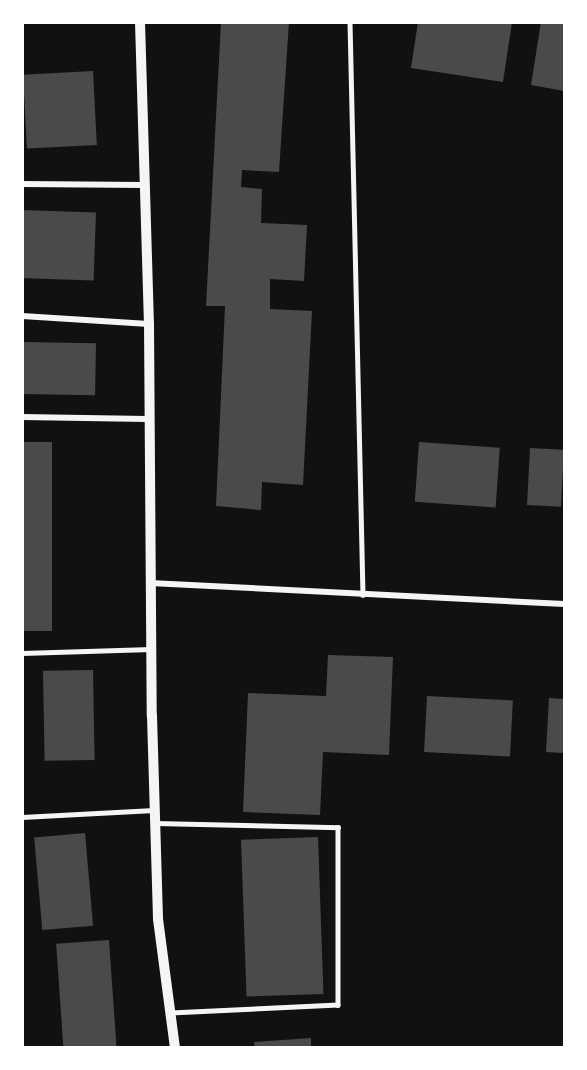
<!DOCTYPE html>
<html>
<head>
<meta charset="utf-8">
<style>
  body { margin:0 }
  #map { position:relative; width:587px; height:1070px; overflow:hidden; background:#111; font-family:"Alegreya Sans",sans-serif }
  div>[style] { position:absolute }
  .building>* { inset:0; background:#4a4a4a; transform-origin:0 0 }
  .service>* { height:4.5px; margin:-2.25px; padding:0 2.25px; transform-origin:2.25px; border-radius:2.25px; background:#f5f5f5 }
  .minor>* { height:6px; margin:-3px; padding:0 3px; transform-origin:3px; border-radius:3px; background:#f5f5f5 }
  .tertiary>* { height:10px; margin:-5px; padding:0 5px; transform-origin:5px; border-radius:5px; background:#f5f5f5 }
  span { translate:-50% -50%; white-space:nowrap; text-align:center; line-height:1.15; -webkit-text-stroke:5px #fff; paint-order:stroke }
  .frame { position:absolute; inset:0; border:24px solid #fff; pointer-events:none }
</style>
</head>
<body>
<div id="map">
  <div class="building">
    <i style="clip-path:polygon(221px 22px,289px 22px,279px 172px,242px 170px,241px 187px,262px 189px,261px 223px,307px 225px,304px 281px,270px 279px,270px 309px,312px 311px,303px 485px,262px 482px,261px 510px,216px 506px,225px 306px,206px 306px)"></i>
    <i style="clip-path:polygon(418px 22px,512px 22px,503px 82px,411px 68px)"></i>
    <i style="clip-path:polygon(541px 22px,564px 24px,564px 91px,531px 85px)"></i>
    <i style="left:93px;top:71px;width:74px;height:70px;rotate:87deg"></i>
    <i style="left:22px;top:210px;width:74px;height:68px;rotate:2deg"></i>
    <i style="left:22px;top:342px;width:74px;height:52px;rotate:1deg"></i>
    <i style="left:22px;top:442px;width:30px;height:189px"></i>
    <i style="left:419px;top:442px;width:81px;height:60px;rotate:4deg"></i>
    <i style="left:530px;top:448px;width:34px;height:57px;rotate:3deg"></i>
    <i style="clip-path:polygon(328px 655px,393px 657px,389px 755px,323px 752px,320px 815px,243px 812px,248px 693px,326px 696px)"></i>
    <i style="left:93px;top:670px;width:90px;height:50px;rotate:89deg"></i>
    <i style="left:427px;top:696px;width:86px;height:56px;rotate:3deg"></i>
    <i style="clip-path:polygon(549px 698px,564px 699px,564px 753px,546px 752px)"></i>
    <i style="left:85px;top:833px;width:93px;height:51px;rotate:85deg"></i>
    <i style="left:318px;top:837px;width:157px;height:77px;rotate:88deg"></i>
    <i style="left:109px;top:940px;width:108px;height:53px;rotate:86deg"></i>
    <i style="clip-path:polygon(311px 1038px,311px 1048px,255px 1048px,254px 1042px)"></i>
  </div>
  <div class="service">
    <i style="left:350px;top:22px;width:573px;rotate:88.7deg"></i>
    <i style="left:22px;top:653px;width:129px;rotate:-1.8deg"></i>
    <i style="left:22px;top:817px;width:132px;rotate:-3deg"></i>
    <i style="left:155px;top:823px;width:183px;rotate:1.3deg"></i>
    <i style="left:338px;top:827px;width:178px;rotate:90deg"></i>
    <i style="left:338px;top:1005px;width:167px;rotate:177.3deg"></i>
  </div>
  <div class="minor">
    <i style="left:22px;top:184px;width:123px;rotate:0.5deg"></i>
    <i style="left:22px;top:316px;width:127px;rotate:3.6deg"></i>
    <i style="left:22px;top:417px;width:125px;rotate:0.9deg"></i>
    <i style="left:150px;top:583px;width:415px;rotate:2.9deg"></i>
  </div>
  <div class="tertiary">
    <i style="left:140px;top:22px;width:302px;rotate:88.3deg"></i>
    <i style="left:149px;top:324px;width:392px;rotate:89.6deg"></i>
    <i style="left:152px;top:716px;width:203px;rotate:88.3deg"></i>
    <i style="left:158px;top:919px;width:130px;rotate:82.5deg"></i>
  </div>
  <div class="frame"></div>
</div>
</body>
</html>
